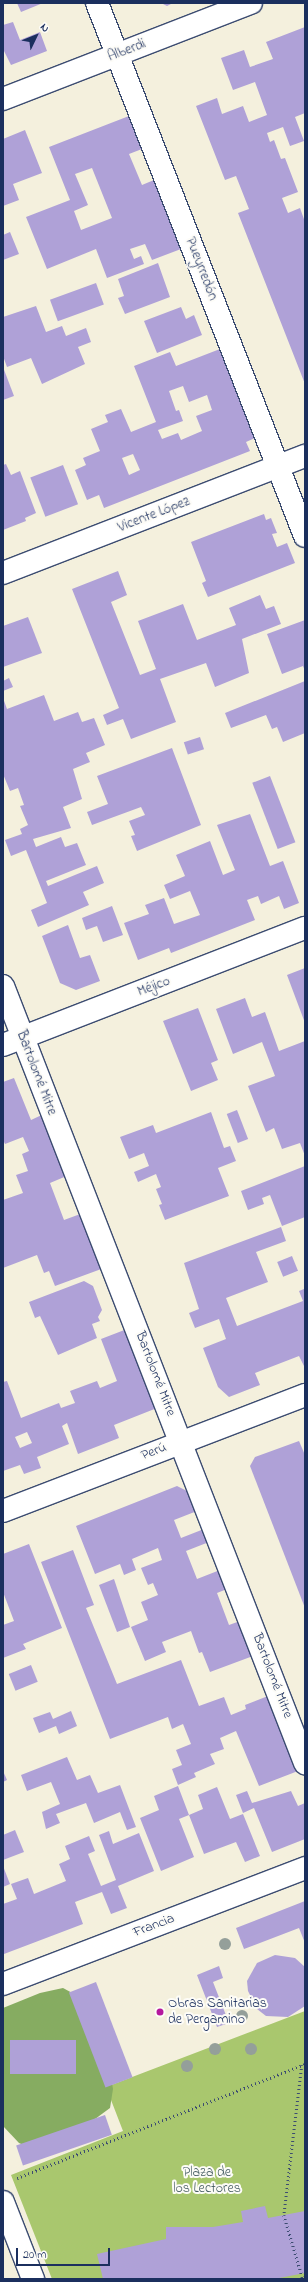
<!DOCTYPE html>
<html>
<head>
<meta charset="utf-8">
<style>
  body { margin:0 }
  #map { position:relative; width:308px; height:2282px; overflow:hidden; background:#f4f0dd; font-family:"Indie Flower",sans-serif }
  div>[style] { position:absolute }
  .green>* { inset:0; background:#a9c76e }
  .forest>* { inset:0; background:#86ac61 }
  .building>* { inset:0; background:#afa1d7; transform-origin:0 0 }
  .path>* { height:2.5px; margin-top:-1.25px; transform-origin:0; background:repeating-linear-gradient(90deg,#3c4c71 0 1px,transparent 0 4px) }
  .roads { filter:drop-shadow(1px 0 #3c4c71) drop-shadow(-1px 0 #3c4c71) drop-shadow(0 1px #3c4c71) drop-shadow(0 -1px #3c4c71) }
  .minor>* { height:22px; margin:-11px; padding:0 11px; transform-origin:11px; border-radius:11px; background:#fff }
  .trees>* { width:12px; height:12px; margin:-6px; border-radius:50%; background:#949f9a }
  .dots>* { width:11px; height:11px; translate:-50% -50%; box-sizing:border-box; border:2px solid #fdfcf7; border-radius:50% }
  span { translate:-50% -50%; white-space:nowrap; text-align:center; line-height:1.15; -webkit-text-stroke:4px #fdfcf7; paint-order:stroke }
  .street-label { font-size:14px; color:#1b2f5e }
  .poi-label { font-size:14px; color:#1b2f5e }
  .left { translate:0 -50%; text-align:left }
  .park-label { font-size:14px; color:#465d63 }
  .frame { position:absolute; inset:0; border:4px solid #1b2f5e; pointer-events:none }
  .north { position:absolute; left:16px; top:16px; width:40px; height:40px; -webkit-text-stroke:3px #fdfcf7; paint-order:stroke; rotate:47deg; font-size:11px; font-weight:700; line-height:16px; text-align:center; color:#1b2f5e }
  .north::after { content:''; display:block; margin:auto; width:14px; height:18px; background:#1b2f5e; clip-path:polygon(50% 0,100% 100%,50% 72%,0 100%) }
  .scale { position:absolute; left:16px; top:2248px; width:94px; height:18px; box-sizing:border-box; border:2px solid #1b2f5e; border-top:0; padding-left:5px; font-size:12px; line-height:14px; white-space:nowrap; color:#1b2f5e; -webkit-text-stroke:3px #fdfcf7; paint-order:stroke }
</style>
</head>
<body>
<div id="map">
  <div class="green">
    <i style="clip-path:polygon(305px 2011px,305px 2279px,52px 2279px,11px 2175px,123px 2131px,106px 2087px)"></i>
  </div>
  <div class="forest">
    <i style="clip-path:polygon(63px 1988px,76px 1995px,110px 2072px,113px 2089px,110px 2108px,91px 2122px,31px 2148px,19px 2143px,3px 2126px,3px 2008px,40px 1993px)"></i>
  </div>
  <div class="building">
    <i style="clip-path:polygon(17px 3px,43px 3px,21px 12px)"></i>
    <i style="clip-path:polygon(161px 3px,173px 3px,167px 6px)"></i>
    <i style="clip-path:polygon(13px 22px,20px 40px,40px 32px,47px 51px,11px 65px,3px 49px,3px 25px)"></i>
    <i style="clip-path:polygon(305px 27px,305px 113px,295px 117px,304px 141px,290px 146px,283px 127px,267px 133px,270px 142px,274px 140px,281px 159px,285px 158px,298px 192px,282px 198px,288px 213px,300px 208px,305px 222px,305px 384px,238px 213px,249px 209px,236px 176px,225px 180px,196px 106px,217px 98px,222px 114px,243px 106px,249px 122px,267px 115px,255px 82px,233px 90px,221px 58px,244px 50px,250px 67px,273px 59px,266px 42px)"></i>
    <i style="clip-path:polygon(evenodd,129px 116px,142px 149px,129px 154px,142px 185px,154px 180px,181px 249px,152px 260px,145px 244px,130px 249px,134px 259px,141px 256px,144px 264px,107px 278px,96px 249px,47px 269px,26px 217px,70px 200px,49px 147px,129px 116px,92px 168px,112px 218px,81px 230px,74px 211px,88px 205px,75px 174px,92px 168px)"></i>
    <i style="clip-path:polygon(25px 130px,42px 173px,13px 184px,19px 200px,3px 206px,3px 139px)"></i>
    <i style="clip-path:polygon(10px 232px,19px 254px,3px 260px,3px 235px)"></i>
    <i style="clip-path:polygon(158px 263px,170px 297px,125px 314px,118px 298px,124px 296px,118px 279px)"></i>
    <i style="left:96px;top:283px;width:23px;height:49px;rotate:70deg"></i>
    <i style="clip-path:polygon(36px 306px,46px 332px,62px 326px,66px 336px,86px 328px,91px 342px,78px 347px,85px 364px,42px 384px,31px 358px,7px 367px,3px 356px,3px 317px)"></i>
    <i style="clip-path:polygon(181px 307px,186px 319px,194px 315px,202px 335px,157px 353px,144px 321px)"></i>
    <i style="clip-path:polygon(evenodd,220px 349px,255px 438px,246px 442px,250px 451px,104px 508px,99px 495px,87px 500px,75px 470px,86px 465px,83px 458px,100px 451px,91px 429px,108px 422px,105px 415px,121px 409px,131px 432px,156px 422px,134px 366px,170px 352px,176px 366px,220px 349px,183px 386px,189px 402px,207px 395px,212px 410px,196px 416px,202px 431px,181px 440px,178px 433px,162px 439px,158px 430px,183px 421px,179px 410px,176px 411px,169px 391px,183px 386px,220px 349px,133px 454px,140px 470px,129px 475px,122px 458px,133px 454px)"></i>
    <i style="clip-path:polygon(3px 367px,14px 396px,3px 400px)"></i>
    <i style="clip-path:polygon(6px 464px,11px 475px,20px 471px,36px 513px,25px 518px,26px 521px,3px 530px,3px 465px)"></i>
    <i style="left:63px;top:465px;width:42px;height:35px;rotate:69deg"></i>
    <i style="clip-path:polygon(264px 514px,266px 520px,271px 518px,277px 533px,272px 534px,277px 547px,287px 543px,295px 563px,208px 597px,202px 583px,206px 581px,191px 542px)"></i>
    <i style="clip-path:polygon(118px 571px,127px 595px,111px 602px,140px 675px,156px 669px,138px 621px,183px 604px,197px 640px,236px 625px,229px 608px,260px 595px,266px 609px,274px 606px,281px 624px,242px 639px,249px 673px,215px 687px,206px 663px,160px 679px,176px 722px,131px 739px,123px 719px,107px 725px,103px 715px,119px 708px,72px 589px)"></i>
    <i style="clip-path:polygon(28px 617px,42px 653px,3px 667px,3px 626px)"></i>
    <i style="clip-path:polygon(305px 620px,305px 671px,303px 666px,282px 674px,267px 634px)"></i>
    <i style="clip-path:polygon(9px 678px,13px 687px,3px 691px,3px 681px)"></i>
    <i style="clip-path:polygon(305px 681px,305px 733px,283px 742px,277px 727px,272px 729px,266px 715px,231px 728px,225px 713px)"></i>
    <i style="clip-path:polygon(44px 695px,54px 721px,78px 712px,82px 722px,94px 718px,105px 745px,86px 753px,90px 762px,73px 769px,82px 799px,63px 807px,71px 828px,33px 839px,36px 847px,61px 837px,65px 847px,77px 843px,86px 865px,46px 881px,48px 886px,97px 866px,104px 883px,83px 892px,89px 905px,38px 927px,31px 910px,47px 903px,26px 850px,11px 856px,5px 840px,22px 834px,20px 829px,28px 825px,20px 806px,24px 805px,18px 788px,10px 791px,3px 774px,3px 698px,7px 709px)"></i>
    <i style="left:200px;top:737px;width:13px;height:17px;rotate:72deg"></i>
    <i style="clip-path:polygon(172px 748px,201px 825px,137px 851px,131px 836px,135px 835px,129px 821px,145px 815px,141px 807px,92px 825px,87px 812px,108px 804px,97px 776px)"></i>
    <i style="left:270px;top:776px;width:71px;height:19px;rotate:69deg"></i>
    <i style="clip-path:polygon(250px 814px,270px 866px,283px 861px,299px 903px,284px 909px,279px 896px,261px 904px,258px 896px,247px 900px,255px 920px,171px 953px,169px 948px,138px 960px,124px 923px,149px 914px,145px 905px,164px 898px,174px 924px,200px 915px,190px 891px,170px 899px,164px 885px,185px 876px,176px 855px,210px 841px,223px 875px,235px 870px,217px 825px)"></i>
    <i style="clip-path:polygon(112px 906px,123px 935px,103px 942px,97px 926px,86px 930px,82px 918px)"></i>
    <i style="clip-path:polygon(68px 925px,80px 958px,90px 955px,100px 981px,76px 990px,60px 983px,42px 936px)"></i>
    <i style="clip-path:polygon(305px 968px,305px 1023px,287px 975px)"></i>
    <i style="clip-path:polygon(245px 998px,252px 1017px,265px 1012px,279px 1051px,305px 1041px,305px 1156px,300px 1143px,282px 1149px,274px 1128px,266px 1132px,248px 1086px,275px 1076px,262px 1042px,233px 1054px,216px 1009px)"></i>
    <i style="clip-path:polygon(198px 1008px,218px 1060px,211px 1063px,218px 1080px,191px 1091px,163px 1021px)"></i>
    <i style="clip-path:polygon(14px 1078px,31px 1120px,46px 1113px,69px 1175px,50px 1183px,64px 1220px,83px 1213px,104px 1268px,55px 1286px,49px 1271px,44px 1273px,37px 1255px,3px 1268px,3px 1200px,23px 1193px,16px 1175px,28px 1171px,22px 1154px,29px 1151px,23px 1137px,5px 1144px,3px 1140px,3px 1082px)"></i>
    <i style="left:237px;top:1110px;width:31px;height:11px;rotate:69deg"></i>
    <i style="clip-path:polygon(211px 1112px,224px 1148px,230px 1146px,236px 1161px,218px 1168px,229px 1196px,165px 1220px,159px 1205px,162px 1204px,156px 1189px,161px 1187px,156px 1174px,138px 1182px,134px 1172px,149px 1166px,144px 1153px,129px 1159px,120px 1137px,153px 1125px,156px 1133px)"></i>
    <i style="clip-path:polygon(305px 1166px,305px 1217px,282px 1226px,270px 1195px,262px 1198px,264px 1204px,248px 1210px,241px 1191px)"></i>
    <i style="clip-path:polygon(281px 1227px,286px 1241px,256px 1252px,268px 1282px,226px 1298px,237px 1326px,303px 1301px,299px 1291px,304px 1289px,305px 1368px,299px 1356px,255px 1373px,260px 1385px,229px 1397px,218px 1387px,203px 1348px,226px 1339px,219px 1319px,195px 1328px,189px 1313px,199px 1309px,184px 1263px)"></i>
    <i style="left:292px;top:1256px;width:16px;height:16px;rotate:68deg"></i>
    <i style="clip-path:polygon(84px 1281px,93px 1286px,102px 1310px,98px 1317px,100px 1321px,92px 1324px,97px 1338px,58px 1355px,40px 1316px,35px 1318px,29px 1302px)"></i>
    <i style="clip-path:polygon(evenodd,127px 1329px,157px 1408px,114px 1425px,119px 1438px,78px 1454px,67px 1423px,62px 1426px,69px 1444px,37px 1457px,41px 1468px,24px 1474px,20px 1465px,3px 1471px,3px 1382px,7px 1381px,21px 1418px,59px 1403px,61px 1408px,75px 1403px,70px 1391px,97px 1381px,100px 1388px,117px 1381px,101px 1339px,127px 1329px,27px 1432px,32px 1443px,20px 1448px,15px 1437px,27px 1432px)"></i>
    <i style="clip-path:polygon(299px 1441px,305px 1455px,305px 1608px,250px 1466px,255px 1457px)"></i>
    <i style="clip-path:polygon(177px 1486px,189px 1492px,197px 1511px,174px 1520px,181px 1538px,204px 1529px,209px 1542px,186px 1551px,197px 1579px,220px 1570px,227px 1589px,217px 1593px,229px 1625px,240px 1621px,253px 1656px,210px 1672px,202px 1652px,199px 1653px,191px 1631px,162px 1642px,166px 1652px,145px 1661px,131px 1627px,148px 1620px,141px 1602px,158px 1595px,153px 1583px,148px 1585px,141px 1568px,162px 1560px,158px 1548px,132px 1559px,136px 1570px,124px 1575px,120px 1564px,95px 1574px,76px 1526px)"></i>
    <i style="clip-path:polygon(29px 1544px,62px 1628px,23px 1644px,26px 1649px,3px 1658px,3px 1625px,14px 1621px,3px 1592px,3px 1554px)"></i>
    <i style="clip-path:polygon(73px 1550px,94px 1605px,86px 1608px,117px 1684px,181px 1660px,199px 1706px,224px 1697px,231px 1715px,246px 1709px,245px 1705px,268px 1696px,298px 1771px,259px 1786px,236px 1731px,220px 1738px,224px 1749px,210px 1754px,215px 1764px,194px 1773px,196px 1777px,178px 1785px,172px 1769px,182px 1765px,176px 1750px,191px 1744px,183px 1724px,172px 1729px,168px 1717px,110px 1739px,41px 1562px)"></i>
    <i style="clip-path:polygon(114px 1579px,130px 1627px,117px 1632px,99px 1585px)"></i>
    <i style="left:31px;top:1665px;width:18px;height:24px;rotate:68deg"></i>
    <i style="clip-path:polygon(71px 1711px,77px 1726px,59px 1734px,56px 1726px,39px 1733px,33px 1718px,50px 1712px,53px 1719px)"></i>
    <i style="clip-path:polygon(67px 1757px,77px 1780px,90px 1775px,98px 1793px,120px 1785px,136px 1827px,127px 1830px,120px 1812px,94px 1823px,86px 1803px,56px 1814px,60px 1823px,46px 1829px,42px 1812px,60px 1804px,51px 1782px,27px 1791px,21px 1775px)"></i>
    <i style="clip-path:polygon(3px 1771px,7px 1780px,3px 1782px)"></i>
    <i style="clip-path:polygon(178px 1786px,189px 1815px,203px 1809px,198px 1795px,217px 1787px,230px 1819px,243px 1814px,260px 1856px,245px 1862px,236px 1842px,204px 1854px,189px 1815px,179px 1819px,194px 1857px,161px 1871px,140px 1818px,159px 1810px,154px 1796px)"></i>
    <i style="clip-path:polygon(247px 1791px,252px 1803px,291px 1791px,298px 1806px,305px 1803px,305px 1839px,272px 1852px,254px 1808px,243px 1813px,236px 1795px)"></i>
    <i style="clip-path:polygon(15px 1830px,24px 1852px,3px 1860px,3px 1835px)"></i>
    <i style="clip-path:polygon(109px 1831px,113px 1844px,139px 1833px,154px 1871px,118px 1886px,127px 1908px,111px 1914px,102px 1892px,75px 1902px,83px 1924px,4px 1954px,3px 1904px,17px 1899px,11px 1884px,28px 1878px,34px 1894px,66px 1881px,59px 1864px,70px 1859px,65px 1846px,89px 1836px,95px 1851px,88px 1854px,101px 1886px,116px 1880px,99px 1835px)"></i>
    <i style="clip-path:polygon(3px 1866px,10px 1884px,3px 1887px)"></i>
    <i style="clip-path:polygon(305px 1901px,305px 1943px,299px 1928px,244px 1949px,236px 1928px)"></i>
    <i style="clip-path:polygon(275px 1955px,295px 1958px,305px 1967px,305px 2006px,288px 2017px,266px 2016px,257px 2009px,248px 1991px,247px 1981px,257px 1963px)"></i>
    <i style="clip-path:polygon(219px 1966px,223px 1978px,213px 1982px,229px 2023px,217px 2027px,197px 1975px)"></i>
    <i style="left:96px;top:1982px;width:102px;height:29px;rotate:69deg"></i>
    <i style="left:76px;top:2040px;width:34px;height:66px;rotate:90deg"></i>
    <i style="left:105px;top:2115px;width:21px;height:94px;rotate:71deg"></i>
    <i style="clip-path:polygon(265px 2206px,268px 2218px,305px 2211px,305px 2273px,274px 2279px,103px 2279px,97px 2254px,166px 2239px,166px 2227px,213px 2227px,243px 2222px,241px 2211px)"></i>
  </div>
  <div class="path">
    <i style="left:302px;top:2065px;width:151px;rotate:96.8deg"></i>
    <i style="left:284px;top:2215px;width:67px;rotate:73.5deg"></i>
    <i style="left:17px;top:2178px;width:310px;rotate:-21.6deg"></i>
  </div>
  <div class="roads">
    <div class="minor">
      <i style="left:97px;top:3px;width:572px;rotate:68.68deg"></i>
      <i style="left:3px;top:99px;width:266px;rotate:-21.2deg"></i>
      <i style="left:3px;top:573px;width:324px;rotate:-21.2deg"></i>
      <i style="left:3px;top:986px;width:834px;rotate:68.76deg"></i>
      <i style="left:3px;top:1045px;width:324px;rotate:-21.2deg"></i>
      <i style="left:3px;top:1511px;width:324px;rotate:-21deg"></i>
      <i style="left:3px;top:1984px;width:324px;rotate:-21deg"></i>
      <i style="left:3px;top:2202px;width:83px;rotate:68.7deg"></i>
    </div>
  </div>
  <div class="trees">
    <i style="left:225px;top:1944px"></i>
    <i style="left:242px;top:2016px"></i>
    <i style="left:215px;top:2049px"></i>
    <i style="left:251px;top:2049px"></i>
    <i style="left:187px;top:2066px"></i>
  </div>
  <div class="dots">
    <i style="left:160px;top:2012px;background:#b5179e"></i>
  </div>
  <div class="street-label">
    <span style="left:127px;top:51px;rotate:-21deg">Alberdi</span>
    <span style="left:201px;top:269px;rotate:69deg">Pueyrredón</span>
    <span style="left:154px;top:515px;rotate:-21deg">Vicente López</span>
    <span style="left:154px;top:987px;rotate:-21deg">Méjico</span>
    <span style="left:36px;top:1073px;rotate:69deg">Bartolomé Mitre</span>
    <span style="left:155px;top:1374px;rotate:69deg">Bartolomé Mitre</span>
    <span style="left:154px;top:1452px;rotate:-21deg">Perú</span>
    <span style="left:272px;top:1676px;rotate:69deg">Bartolomé Mitre</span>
    <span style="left:154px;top:1926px;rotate:-21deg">Francia</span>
  </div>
  <div class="poi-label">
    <span class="left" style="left:168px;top:2012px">Obras Sanitarias<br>de Pergamino</span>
  </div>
  <div class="park-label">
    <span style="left:207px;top:2181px">Plaza de<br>los Lectores</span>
  </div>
  <div class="frame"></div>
  <div class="north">N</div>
  <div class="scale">20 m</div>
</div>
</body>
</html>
